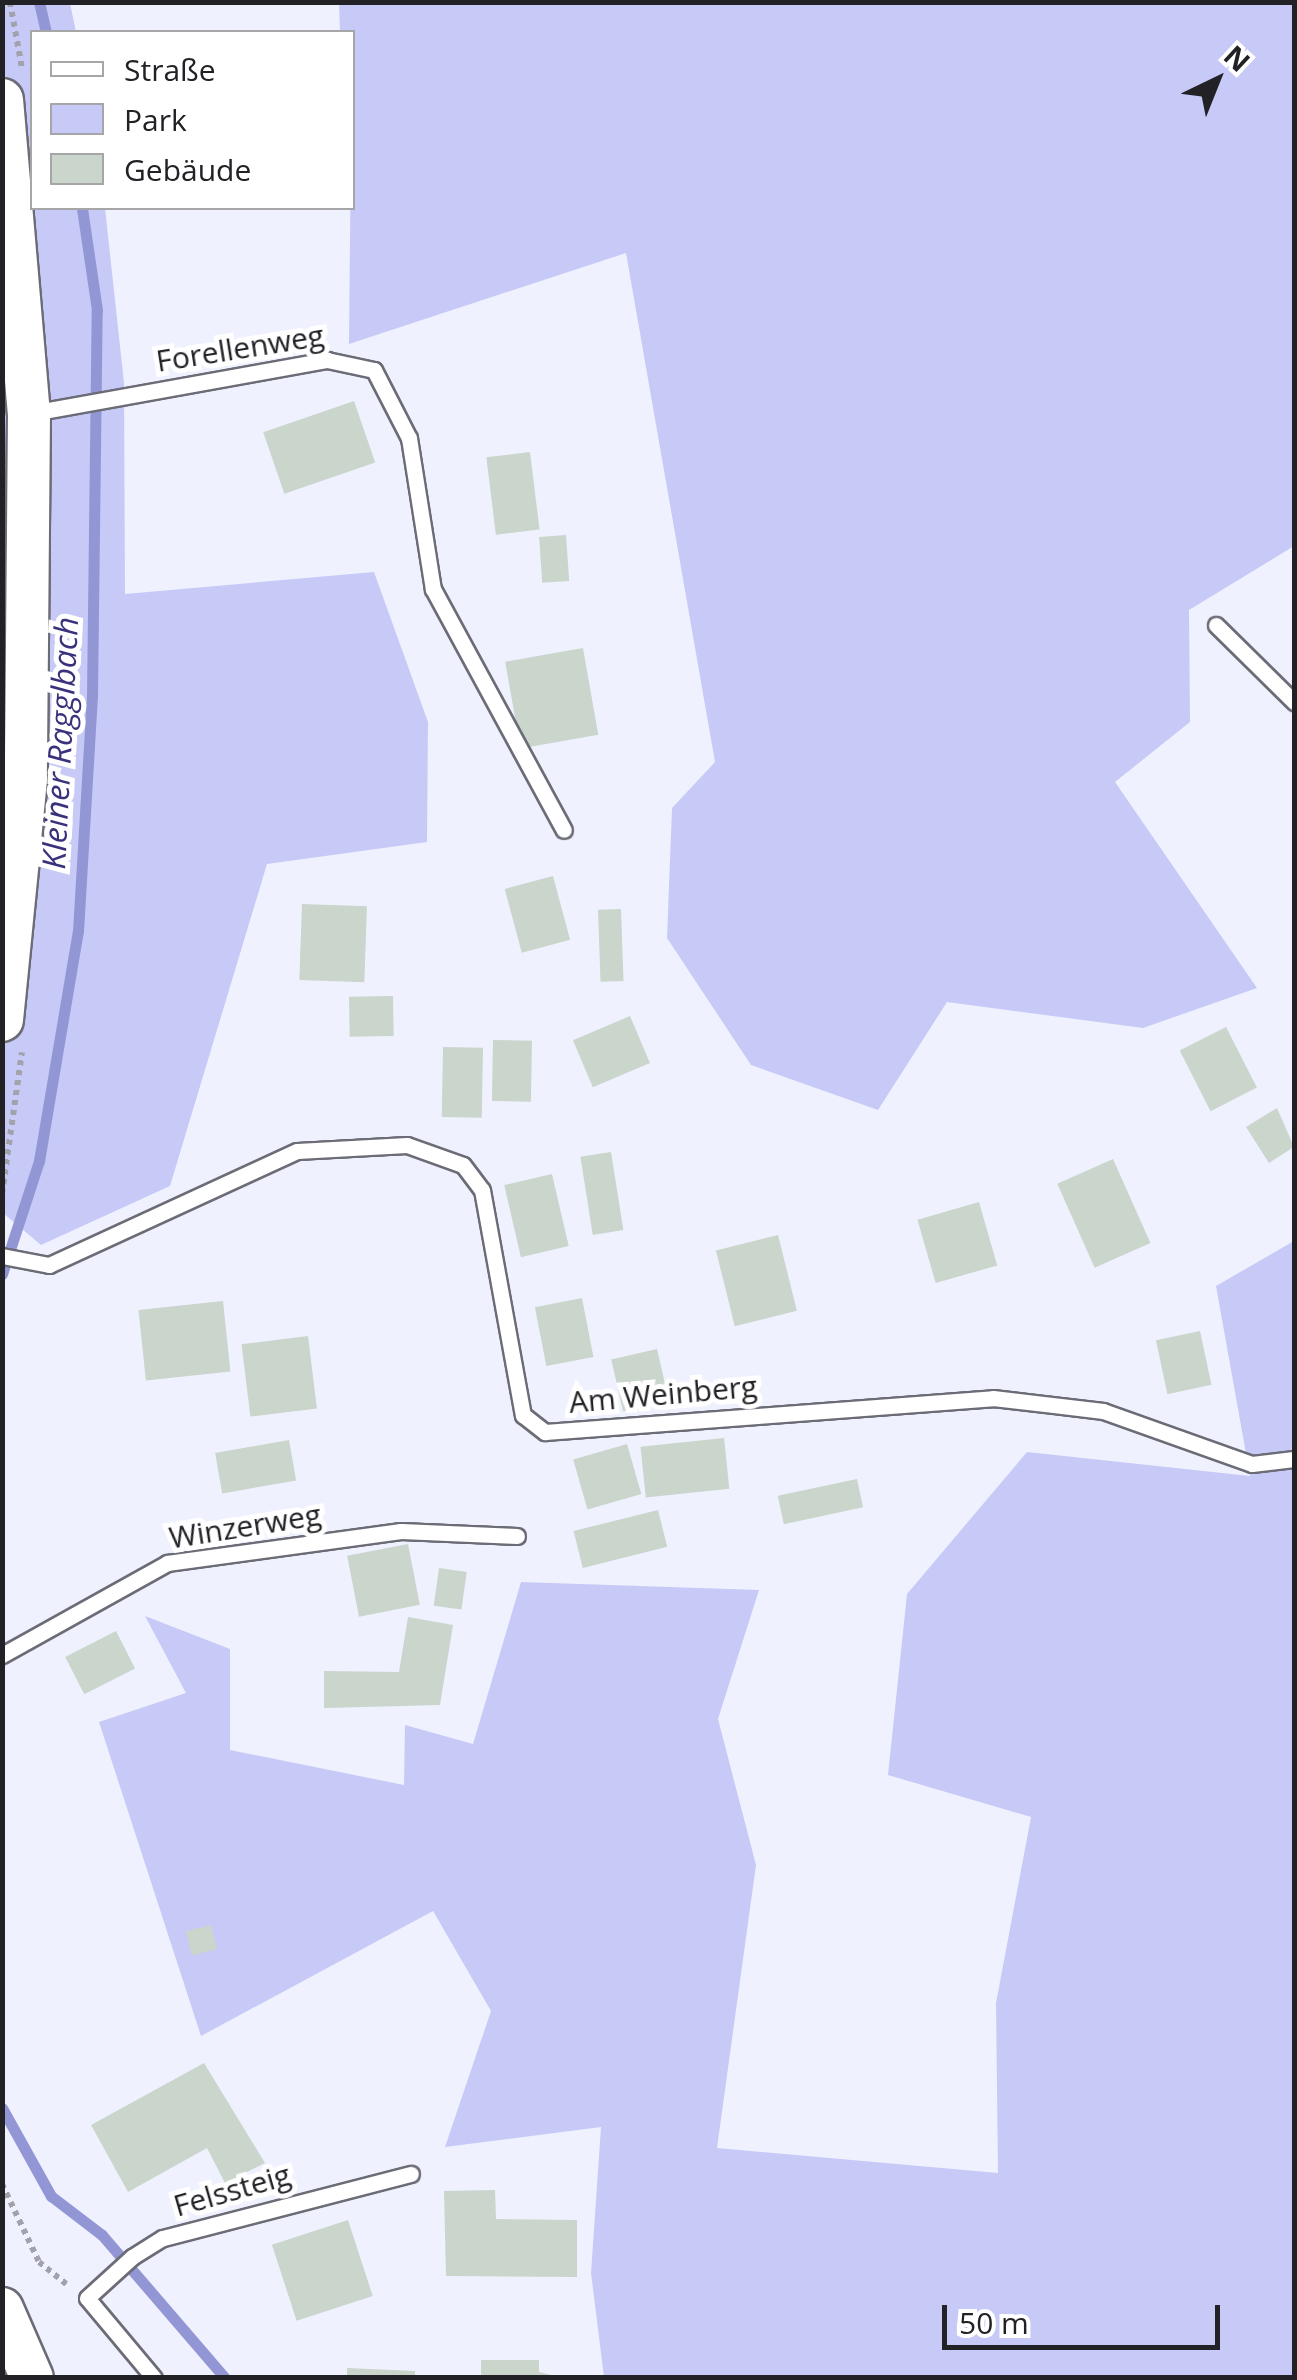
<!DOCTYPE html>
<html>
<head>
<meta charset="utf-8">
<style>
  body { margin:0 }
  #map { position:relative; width:1297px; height:2380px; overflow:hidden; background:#f0f1fe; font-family:"Open Sans",sans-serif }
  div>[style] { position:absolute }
  .green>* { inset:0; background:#c7caf7 }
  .stream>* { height:11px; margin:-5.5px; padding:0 5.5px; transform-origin:5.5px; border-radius:5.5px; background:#9396d4 }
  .building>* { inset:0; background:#cad5cc; transform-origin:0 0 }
  .path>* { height:6px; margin-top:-3px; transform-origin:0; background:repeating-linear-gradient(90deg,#a1a2ac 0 5px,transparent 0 10px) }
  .roads { filter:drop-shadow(2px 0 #6c6c77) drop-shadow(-2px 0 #6c6c77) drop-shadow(0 2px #6c6c77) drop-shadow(0 -2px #6c6c77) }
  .lane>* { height:15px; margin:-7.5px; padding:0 7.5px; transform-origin:7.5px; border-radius:7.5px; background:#fff }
  .secondary>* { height:42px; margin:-21px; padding:0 21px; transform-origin:21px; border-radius:21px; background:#fff }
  span { translate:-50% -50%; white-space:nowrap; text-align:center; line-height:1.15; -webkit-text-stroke:10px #fff; paint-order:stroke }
  .street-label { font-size:30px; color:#212126 }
  .water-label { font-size:32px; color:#38327c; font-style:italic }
  .frame { position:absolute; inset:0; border:5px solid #212126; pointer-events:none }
  .legend { position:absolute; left:30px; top:30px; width:325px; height:180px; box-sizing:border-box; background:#fff; border:2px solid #a6a6a8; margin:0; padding:12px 18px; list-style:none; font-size:30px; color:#212126 }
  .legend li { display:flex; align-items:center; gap:20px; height:50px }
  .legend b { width:50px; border:2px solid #a6a6a8 }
  .north { position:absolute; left:1167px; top:30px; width:100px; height:100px; -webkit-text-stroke:8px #fff; paint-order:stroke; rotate:43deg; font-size:28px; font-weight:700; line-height:40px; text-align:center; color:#212126 }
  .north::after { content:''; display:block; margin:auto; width:35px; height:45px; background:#212126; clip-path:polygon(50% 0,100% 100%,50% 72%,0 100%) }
  .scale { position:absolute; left:942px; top:2305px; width:278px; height:45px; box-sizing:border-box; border:5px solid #212126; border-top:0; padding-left:12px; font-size:30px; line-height:35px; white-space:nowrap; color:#212126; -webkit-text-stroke:8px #fff; paint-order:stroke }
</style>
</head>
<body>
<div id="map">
  <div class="green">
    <i style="clip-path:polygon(3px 3px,70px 3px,76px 32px,32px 32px,32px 208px,105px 208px,124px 383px,125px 594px,374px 572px,428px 722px,427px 842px,267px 864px,170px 1186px,41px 1245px,3px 1213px)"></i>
    <i style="clip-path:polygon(339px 3px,1294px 3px,1294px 546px,1189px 610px,1190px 722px,1115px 782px,1257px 988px,1143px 1028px,947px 1002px,878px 1110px,751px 1065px,667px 938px,672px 808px,715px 762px,626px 253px,349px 344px,352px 32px,340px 32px)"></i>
    <i style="clip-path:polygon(1294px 1241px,1294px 2377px,604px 2377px,591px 2273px,601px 2127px,445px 2147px,491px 2011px,433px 1911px,201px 2036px,99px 1722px,186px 1693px,145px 1616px,230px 1649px,230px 1750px,404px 1785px,405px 1725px,473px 1744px,521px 1582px,759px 1590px,718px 1719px,756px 1865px,717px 2148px,998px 2173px,996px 2003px,1031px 1817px,888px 1775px,907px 1594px,1027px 1452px,1250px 1476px,1216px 1286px)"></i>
  </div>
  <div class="stream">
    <i style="left:39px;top:2px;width:31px;rotate:77deg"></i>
    <i style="left:2px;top:1274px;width:119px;rotate:-71.9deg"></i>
    <i style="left:39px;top:1161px;width:233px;rotate:-80.4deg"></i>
    <i style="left:78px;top:931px;width:236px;rotate:-86.6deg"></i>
    <i style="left:92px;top:695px;width:385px;rotate:-89.3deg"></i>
    <i style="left:97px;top:310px;width:103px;rotate:-98.4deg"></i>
    <i style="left:2px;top:2108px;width:101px;rotate:60.9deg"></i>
    <i style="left:51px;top:2196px;width:64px;rotate:37.4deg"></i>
    <i style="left:102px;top:2235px;width:189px;rotate:49.3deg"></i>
  </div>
  <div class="building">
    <i style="left:354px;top:401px;width:65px;height:96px;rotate:71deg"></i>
    <i style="left:530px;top:452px;width:78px;height:44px;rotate:83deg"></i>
    <i style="left:566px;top:535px;width:46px;height:27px;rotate:86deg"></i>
    <i style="left:583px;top:648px;width:88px;height:79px;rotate:80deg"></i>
    <i style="left:553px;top:876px;width:66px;height:50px;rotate:75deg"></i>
    <i style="left:302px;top:904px;width:65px;height:76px;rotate:2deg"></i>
    <i style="left:621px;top:909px;width:72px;height:23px;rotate:88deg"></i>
    <i style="left:393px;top:996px;width:40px;height:44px;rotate:89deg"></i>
    <i style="left:630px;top:1016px;width:51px;height:62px;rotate:67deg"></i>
    <i style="left:1226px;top:1027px;width:68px;height:52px;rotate:63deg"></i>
    <i style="left:493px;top:1040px;width:39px;height:61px;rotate:1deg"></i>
    <i style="left:443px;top:1047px;width:40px;height:70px;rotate:1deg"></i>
    <i style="clip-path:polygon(1277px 1108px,1294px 1147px,1269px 1163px,1246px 1127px)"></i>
    <i style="left:611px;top:1152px;width:79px;height:31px;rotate:81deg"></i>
    <i style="left:1113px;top:1159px;width:92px;height:61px;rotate:66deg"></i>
    <i style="left:552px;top:1174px;width:74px;height:49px;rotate:77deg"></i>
    <i style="left:979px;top:1202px;width:66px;height:64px;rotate:74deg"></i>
    <i style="left:778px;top:1235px;width:78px;height:64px;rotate:76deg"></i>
    <i style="left:582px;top:1298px;width:60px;height:48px;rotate:79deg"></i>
    <i style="left:223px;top:1301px;width:71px;height:85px;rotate:84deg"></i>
    <i style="left:1200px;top:1331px;width:55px;height:45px;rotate:78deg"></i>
    <i style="left:308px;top:1336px;width:73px;height:67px;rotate:83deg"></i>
    <i style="left:657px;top:1349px;width:53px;height:47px;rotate:77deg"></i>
    <i style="left:724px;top:1438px;width:51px;height:84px;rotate:84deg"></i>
    <i style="left:289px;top:1440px;width:41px;height:75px;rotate:80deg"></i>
    <i style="left:627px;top:1444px;width:52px;height:56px;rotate:74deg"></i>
    <i style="left:857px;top:1479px;width:29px;height:81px;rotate:78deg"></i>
    <i style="left:658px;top:1510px;width:38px;height:87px;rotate:76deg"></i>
    <i style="left:408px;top:1544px;width:62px;height:62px;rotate:79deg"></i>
    <i style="left:439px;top:1568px;width:28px;height:38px;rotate:8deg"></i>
    <i style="clip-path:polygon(408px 1617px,453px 1625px,440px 1705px,324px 1708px,324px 1671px,399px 1672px)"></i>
    <i style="left:116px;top:1631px;width:42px;height:57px;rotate:63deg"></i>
    <i style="left:211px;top:1925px;width:25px;height:26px;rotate:76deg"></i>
    <i style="clip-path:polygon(204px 2063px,265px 2163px,225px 2183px,207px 2148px,128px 2192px,91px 2125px)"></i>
    <i style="clip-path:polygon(495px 2190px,496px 2219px,577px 2220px,577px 2277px,446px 2276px,444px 2191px)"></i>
    <i style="left:348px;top:2220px;width:80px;height:80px;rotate:72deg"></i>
    <i style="clip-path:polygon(481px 2360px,539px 2360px,539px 2372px,564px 2378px,481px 2378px)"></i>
    <i style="clip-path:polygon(347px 2368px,415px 2371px,415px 2378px,347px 2378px)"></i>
  </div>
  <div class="path">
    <i style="left:10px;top:2px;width:67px;rotate:79.7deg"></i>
    <i style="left:2px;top:1194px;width:143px;rotate:-82deg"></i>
    <i style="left:2px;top:2184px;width:86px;rotate:64.6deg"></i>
    <i style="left:39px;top:2262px;width:38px;rotate:39deg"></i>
  </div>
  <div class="roads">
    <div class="lane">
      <i style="left:32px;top:413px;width:300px;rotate:-10.2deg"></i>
      <i style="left:327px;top:360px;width:48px;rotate:12deg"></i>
      <i style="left:374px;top:370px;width:76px;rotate:62.8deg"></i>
      <i style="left:409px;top:438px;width:153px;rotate:81deg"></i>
      <i style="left:433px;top:589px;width:274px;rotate:61.5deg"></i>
      <i style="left:1216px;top:625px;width:110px;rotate:44.6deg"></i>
      <i style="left:2px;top:1256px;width:48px;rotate:10.8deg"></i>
      <i style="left:49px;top:1265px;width:273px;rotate:-24.7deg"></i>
      <i style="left:297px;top:1151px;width:110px;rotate:-3.1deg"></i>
      <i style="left:407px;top:1145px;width:59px;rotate:19.7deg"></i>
      <i style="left:463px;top:1165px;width:31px;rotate:53deg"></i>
      <i style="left:482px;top:1190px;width:229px;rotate:79.7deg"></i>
      <i style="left:523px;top:1415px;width:28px;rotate:38deg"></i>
      <i style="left:545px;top:1432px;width:449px;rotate:-4.3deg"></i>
      <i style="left:993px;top:1398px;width:111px;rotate:6.7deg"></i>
      <i style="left:1103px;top:1411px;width:158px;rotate:19.6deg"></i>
      <i style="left:1252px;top:1464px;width:42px;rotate:-6.8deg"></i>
      <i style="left:2px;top:1655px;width:189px;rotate:-29.1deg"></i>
      <i style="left:167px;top:1563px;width:236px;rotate:-7.8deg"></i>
      <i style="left:401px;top:1531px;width:116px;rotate:2.5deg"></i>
      <i style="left:154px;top:2378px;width:104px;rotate:-129.9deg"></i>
      <i style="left:87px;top:2298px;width:61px;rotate:-42.3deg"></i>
      <i style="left:132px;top:2257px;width:36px;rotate:-32deg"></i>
      <i style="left:163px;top:2238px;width:256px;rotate:-14.5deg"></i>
    </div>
    <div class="secondary">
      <i style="left:2px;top:100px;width:315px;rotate:85.1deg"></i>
      <i style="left:29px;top:414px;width:365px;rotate:90.5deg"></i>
      <i style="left:26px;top:779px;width:242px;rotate:95.7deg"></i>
      <i style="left:2px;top:2309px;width:75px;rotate:66.5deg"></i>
    </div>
  </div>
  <div class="street-label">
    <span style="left:240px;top:348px;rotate:-9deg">Forellenweg</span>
    <span style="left:663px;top:1394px;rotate:-5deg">Am Weinberg</span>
    <span style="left:245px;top:1526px;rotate:-9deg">Winzerweg</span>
    <span style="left:232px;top:2190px;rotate:-16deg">Felssteig</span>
  </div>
  <div class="water-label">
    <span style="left:60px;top:743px;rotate:-87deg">Kleiner Ragglbach</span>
  </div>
  <div class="frame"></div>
  <ul class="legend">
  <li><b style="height:12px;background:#fff"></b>Straße</li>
  <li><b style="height:28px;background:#c7caf7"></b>Park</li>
  <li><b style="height:28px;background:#cad5cc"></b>Gebäude</li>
  </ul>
  <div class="north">N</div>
  <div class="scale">50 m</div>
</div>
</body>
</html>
